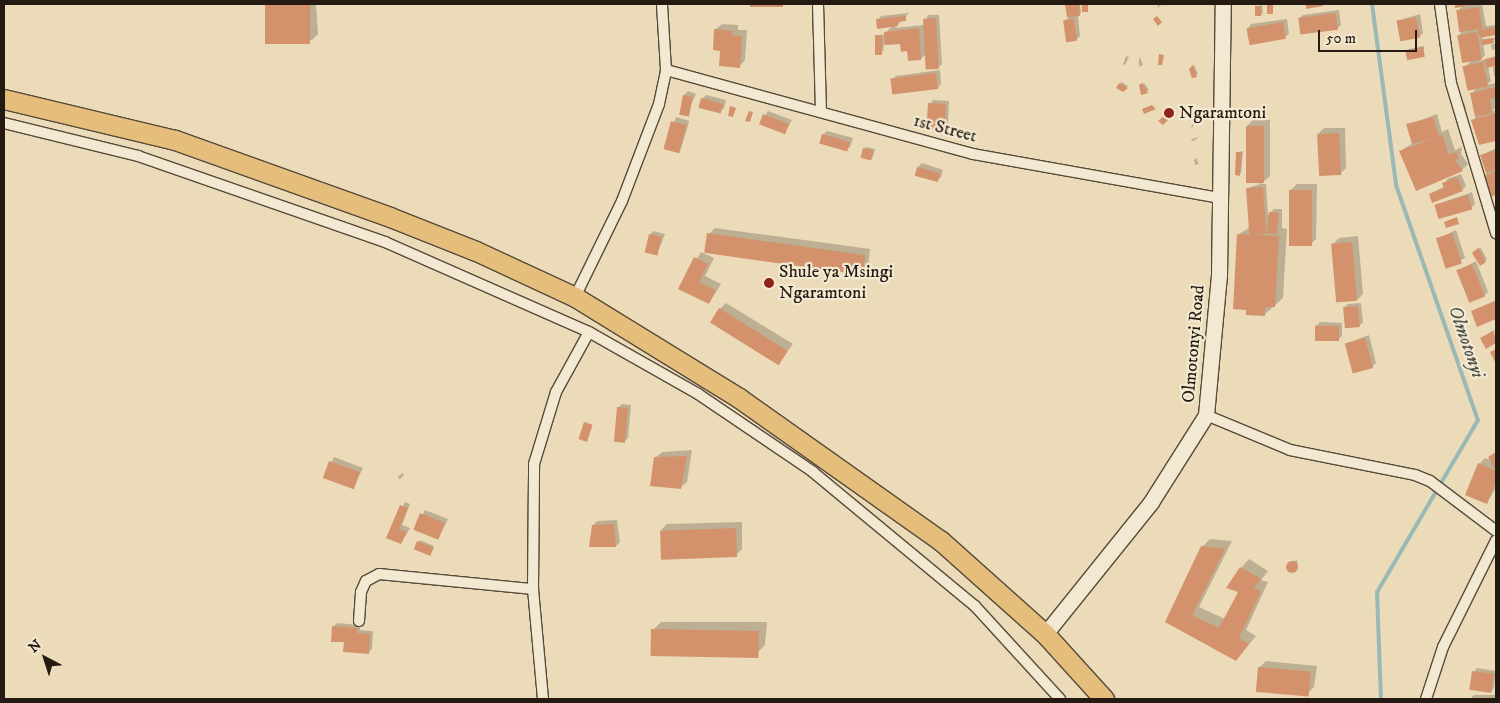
<!DOCTYPE html>
<html>
<head>
<meta charset="utf-8">
<style>
  body { margin:0 }
  #map { position:relative; width:1500px; height:703px; overflow:hidden; background:#ecdbb8; font-family:"IM FELL DW Pica",serif }
  div>[style] { position:absolute }
  .shadow>* { inset:0; background:#0003; transform-origin:0 0 }
  .stream>* { height:4px; margin:-2px; padding:0 2px; transform-origin:2px; border-radius:2px; background:#9ab9b6 }
  .building>* { inset:0; background:#d4926c; transform-origin:0 0 }
  .round { border-radius:50% }
  .roads { filter:drop-shadow(1px 0 #564a3b) drop-shadow(-1px 0 #564a3b) drop-shadow(0 1px #564a3b) drop-shadow(0 -1px #564a3b) }
  .street>* { height:10px; margin:-5px; padding:0 5px; transform-origin:5px; border-radius:5px; background:#f3e8d1 }
  .secondary>* { height:15px; margin:-7.5px; padding:0 7.5px; transform-origin:7.5px; border-radius:7.5px; background:#f3e8d1 }
  .highway>* { height:19px; margin:-9.5px; padding:0 9.5px; transform-origin:9.5px; border-radius:9.5px; background:#e6be7c }
  .dots>* { width:14px; height:14px; translate:-50% -50%; box-sizing:border-box; border:2px solid #f3e8d1; border-radius:50% }
  span { translate:-50% -50%; white-space:nowrap; text-align:center; line-height:1.15; -webkit-text-stroke:4.5px #f3e8d1; paint-order:stroke }
  .poi-label { font-size:18px; color:#241a11 }
  .left { translate:0 -50%; text-align:left }
  .street-label { font-size:18px; color:#241a11 }
  .water-label { font-size:19px; color:#4d524b; font-style:italic }
  .frame { position:absolute; inset:0; border:5px solid #241a11; pointer-events:none }
  .north { position:absolute; left:20px; top:633px; width:50px; height:50px; -webkit-text-stroke:4px #f3e8d1; paint-order:stroke; rotate:320deg; font-size:14px; font-weight:700; line-height:20px; text-align:center; color:#241a11 }
  .north::after { content:''; display:block; margin:auto; width:18px; height:22px; background:#241a11; clip-path:polygon(50% 0,100% 100%,50% 72%,0 100%) }
  .scale { position:absolute; left:1318px; top:30px; width:99px; height:22px; box-sizing:border-box; border:2px solid #241a11; border-top:0; padding-left:6px; font-size:15px; line-height:18px; white-space:nowrap; color:#241a11; -webkit-text-stroke:4px #f3e8d1; paint-order:stroke }
</style>
</head>
<body>
<div id="map">
  <div class="shadow">
    <i style="clip-path:polygon(266px 4px,316px 4px,318px 34px,312px 40px,269px 43px)"></i>
    <i style="clip-path:polygon(1067px 4px,1080px 4px,1081px 13px,1078px 15px,1080px 36px,1077px 39px,1064px 21px,1068px 18px)"></i>
    <i style="clip-path:polygon(1158px 4px,1163px 4px,1157px 8px)"></i>
    <i style="clip-path:polygon(1456px 4px,1482px 4px,1486px 26px,1496px 25px,1496px 34px,1482px 37px,1482px 39px,1495px 38px,1495px 40px,1483px 43px,1485px 55px,1479px 61px,1496px 56px,1496px 65px,1488px 66px,1491px 81px,1486px 85px,1496px 83px,1496px 107px,1492px 111px,1496px 110px,1496px 139px,1480px 143px,1473px 120px,1476px 117px,1471px 94px,1478px 87px,1465px 67px,1471px 61px,1458px 36px,1461px 33px,1458px 11px,1463px 5px)"></i>
    <i style="clip-path:polygon(1262px 5px,1263px 13px,1261px 15px,1256px 7px)"></i>
    <i style="clip-path:polygon(1339px 10px,1341px 25px,1337px 29px,1299px 19px,1303px 15px)"></i>
    <i style="clip-path:polygon(909px 13px,895px 28px,924px 25px,928px 15px,939px 15px,942px 64px,938px 68px,926px 54px,921px 59px,901px 42px,884px 44px,883px 53px,877px 36px,885px 34px,892px 26px,878px 20px,881px 16px)"></i>
    <i style="clip-path:polygon(1420px 14px,1423px 33px,1419px 37px,1397px 21px)"></i>
    <i style="clip-path:polygon(1287px 19px,1289px 34px,1285px 37px,1248px 28px,1251px 24px)"></i>
    <i style="clip-path:polygon(722px 24px,738px 25px,738px 30px,747px 30px,745px 60px,739px 67px,721px 49px,715px 30px)"></i>
    <i style="clip-path:polygon(1496px 43px,1496px 49px,1492px 50px,1491px 45px)"></i>
    <i style="clip-path:polygon(1424px 46px,1424px 56px,1407px 50px,1408px 49px)"></i>
    <i style="clip-path:polygon(1126px 56px,1129px 57px,1125px 65px,1123px 64px)"></i>
    <i style="clip-path:polygon(1140px 57px,1143px 65px,1139px 67px,1139px 59px)"></i>
    <i style="clip-path:polygon(1194px 65px,1198px 74px,1196px 75px,1190px 69px)"></i>
    <i style="clip-path:polygon(1496px 65px,1496px 76px,1494px 76px,1493px 68px)"></i>
    <i style="clip-path:polygon(940px 70px,941px 84px,938px 88px,892px 80px,896px 76px)"></i>
    <i style="clip-path:polygon(1121px 82px,1128px 86px,1123px 90px,1120px 84px)"></i>
    <i style="clip-path:polygon(1144px 83px,1149px 90px,1142px 93px,1140px 86px)"></i>
    <i style="clip-path:polygon(688px 91px,696px 94px,686px 116px,684px 95px)"></i>
    <i style="clip-path:polygon(706px 95px,726px 100px,724px 108px,720px 112px,702px 99px)"></i>
    <i style="clip-path:polygon(933px 100px,949px 101px,948px 124px,944px 128px,930px 104px)"></i>
    <i style="clip-path:polygon(1464px 102px,1466px 108px,1463px 110px,1463px 104px)"></i>
    <i style="clip-path:polygon(1189px 105px,1190px 111px,1187px 114px,1185px 108px)"></i>
    <i style="clip-path:polygon(768px 111px,792px 120px,785px 132px,761px 123px)"></i>
    <i style="clip-path:polygon(1437px 114px,1442px 132px,1448px 129px,1455px 150px,1462px 147px,1461px 154px,1468px 164px,1462px 170px,1400px 151px,1413px 143px,1408px 125px)"></i>
    <i style="left:676px;top:117px;width:14px;height:33px;rotate:17deg"></i>
    <i style="clip-path:polygon(1253px 120px,1270px 120px,1270px 176px,1261px 184px,1266px 184px,1268px 215px,1274px 209px,1282px 209px,1282px 228px,1287px 229px,1283px 298px,1264px 315px,1238px 235px,1250px 227px,1248px 188px,1260px 184px,1247px 126px)"></i>
    <i style="clip-path:polygon(1194px 121px,1193px 127px,1191px 128px,1193px 122px)"></i>
    <i style="clip-path:polygon(1324px 128px,1345px 128px,1346px 168px,1340px 174px,1318px 134px)"></i>
    <i style="clip-path:polygon(827px 131px,853px 138px,850px 147px,846px 150px,823px 135px)"></i>
    <i style="clip-path:polygon(1198px 137px,1197px 139px,1191px 142px,1192px 139px)"></i>
    <i style="clip-path:polygon(866px 147px,875px 149px,872px 159px,864px 149px)"></i>
    <i style="clip-path:polygon(1496px 148px,1496px 194px,1491px 196px,1484px 177px,1487px 173px,1482px 155px)"></i>
    <i style="clip-path:polygon(1243px 151px,1241px 173px,1239px 174px,1238px 152px)"></i>
    <i style="clip-path:polygon(1196px 158px,1199px 164px,1195px 165px,1194px 160px)"></i>
    <i style="clip-path:polygon(922px 163px,943px 170px,941px 177px,937px 181px,918px 167px)"></i>
    <i style="clip-path:polygon(1461px 174px,1466px 186px,1462px 190px,1430px 194px,1445px 186px,1447px 179px)"></i>
    <i style="clip-path:polygon(1297px 184px,1317px 184px,1316px 239px,1310px 245px,1291px 190px)"></i>
    <i style="clip-path:polygon(1472px 192px,1475px 204px,1471px 208px,1435px 205px)"></i>
    <i style="clip-path:polygon(715px 228px,870px 249px,868px 267px,862px 273px,709px 234px)"></i>
    <i style="clip-path:polygon(1456px 230px,1465px 258px,1447px 267px,1437px 239px)"></i>
    <i style="clip-path:polygon(653px 231px,665px 234px,657px 254px,650px 235px)"></i>
    <i style="clip-path:polygon(1358px 236px,1363px 294px,1357px 300px,1333px 244px,1339px 238px)"></i>
    <i style="clip-path:polygon(1480px 247px,1487px 259px,1480px 264px,1474px 253px)"></i>
    <i style="clip-path:polygon(701px 252px,714px 258px,705px 276px,721px 284px,709px 303px,680px 288px)"></i>
    <i style="clip-path:polygon(1476px 261px,1488px 292px,1484px 296px,1458px 271px)"></i>
    <i style="clip-path:polygon(1496px 300px,1496px 318px,1478px 325px,1472px 311px)"></i>
    <i style="clip-path:polygon(726px 303px,793px 344px,778px 364px,720px 309px)"></i>
    <i style="clip-path:polygon(1361px 303px,1363px 322px,1359px 326px,1344px 308px,1348px 304px)"></i>
    <i style="clip-path:polygon(1320px 322px,1342px 323px,1342px 336px,1338px 340px,1316px 326px)"></i>
    <i style="clip-path:polygon(1494px 330px,1496px 342px,1486px 347px,1483px 337px)"></i>
    <i style="clip-path:polygon(1369px 335px,1376px 363px,1372px 367px,1347px 343px)"></i>
    <i style="clip-path:polygon(622px 404px,631px 405px,628px 438px,624px 442px,618px 408px)"></i>
    <i style="clip-path:polygon(692px 450px,687px 482px,680px 488px,655px 458px,662px 452px)"></i>
    <i style="clip-path:polygon(1496px 452px,1496px 488px,1487px 503px,1479px 464px,1485px 458px,1492px 461px,1491px 456px)"></i>
    <i style="clip-path:polygon(334px 457px,363px 468px,353px 488px,324px 478px)"></i>
    <i style="left:402px;top:473px;width:3px;height:6px;rotate:45deg"></i>
    <i style="clip-path:polygon(405px 502px,410px 504px,402px 525px,410px 528px,401px 543px,388px 537px)"></i>
    <i style="clip-path:polygon(425px 510px,448px 519px,438px 539px,415px 530px)"></i>
    <i style="clip-path:polygon(617px 520px,620px 542px,616px 546px,593px 525px,597px 521px)"></i>
    <i style="clip-path:polygon(742px 522px,742px 549px,736px 555px,661px 530px,667px 524px)"></i>
    <i style="clip-path:polygon(1210px 539px,1232px 541px,1199px 607px,1225px 619px,1240px 591px,1228px 587px,1241px 568px,1249px 559px,1268px 571px,1261px 580px,1268px 582px,1246px 630px,1256px 636px,1236px 660px,1167px 622px,1202px 547px)"></i>
    <i style="clip-path:polygon(420px 540px,434px 546px,431px 553px,419px 542px)"></i>
    <i style="clip-path:polygon(1297px 560px,1298px 566px,1290px 570px,1289px 563px)"></i>
    <i style="clip-path:polygon(661px 622px,767px 622px,765px 645px,757px 653px,653px 630px)"></i>
    <i style="clip-path:polygon(337px 623px,360px 625px,360px 630px,373px 631px,372px 649px,368px 653px,333px 627px)"></i>
    <i style="clip-path:polygon(1266px 661px,1317px 666px,1314px 687px,1308px 693px,1260px 667px)"></i>
    <i style="clip-path:polygon(1477px 668px,1496px 671px,1494px 688px,1491px 692px,1474px 672px)"></i>
    <i style="clip-path:polygon(1474px 695px,1496px 695px,1496px 699px,1470px 699px)"></i>
  </div>
  <div class="stream">
    <i style="left:1372px;top:4px;width:183px;rotate:82.4deg"></i>
    <i style="left:1396px;top:185px;width:249px;rotate:70.8deg"></i>
    <i style="left:1478px;top:420px;width:199px;rotate:120.4deg"></i>
    <i style="left:1377px;top:592px;width:107px;rotate:87.9deg"></i>
  </div>
  <div class="building">
    <i style="left:265px;top:4px;width:45px;height:40px"></i>
    <i style="left:750px;top:4px;width:33px;height:3px"></i>
    <i style="clip-path:polygon(1065px 4px,1079px 4px,1080px 16px,1067px 17px)"></i>
    <i style="left:1082px;top:4px;width:6px;height:8px"></i>
    <i style="left:1267px;top:4px;width:6px;height:10px"></i>
    <i style="clip-path:polygon(1306px 4px,1323px 4px,1323px 6px,1306px 9px)"></i>
    <i style="clip-path:polygon(1455px 4px,1472px 4px,1472px 5px,1455px 8px)"></i>
    <i style="left:1255px;top:6px;width:6px;height:10px"></i>
    <i style="left:1479px;top:7px;width:22px;height:23px;rotate:82deg"></i>
    <i style="left:1336px;top:13px;width:17px;height:38px;rotate:83deg"></i>
    <i style="clip-path:polygon(906px 16px,906px 21px,898px 22px,898px 26px,877px 29px,876px 19px)"></i>
    <i style="clip-path:polygon(1157px 16px,1162px 22px,1158px 26px,1153px 19px)"></i>
    <i style="left:1416px;top:17px;width:21px;height:20px;rotate:79deg"></i>
    <i style="left:936px;top:18px;width:51px;height:13px;rotate:87deg"></i>
    <i style="left:1074px;top:19px;width:22px;height:11px;rotate:82deg"></i>
    <i style="left:1283px;top:22px;width:17px;height:37px;rotate:80deg"></i>
    <i style="clip-path:polygon(1496px 27px,1496px 35px,1480px 38px,1478px 30px)"></i>
    <i style="clip-path:polygon(919px 28px,921px 60px,908px 61px,907px 51px,901px 52px,900px 44px,885px 45px,884px 32px)"></i>
    <i style="clip-path:polygon(714px 29px,733px 31px,732px 35px,742px 36px,740px 68px,719px 66px,720px 51px,713px 50px)"></i>
    <i style="left:1477px;top:32px;width:28px;height:20px;rotate:80deg"></i>
    <i style="left:875px;top:35px;width:7px;height:20px"></i>
    <i style="left:1493px;top:38px;width:5px;height:12px;rotate:79deg"></i>
    <i style="left:1423px;top:47px;width:10px;height:18px;rotate:79deg"></i>
    <i style="clip-path:polygon(1159px 54px,1164px 55px,1162px 65px,1158px 65px)"></i>
    <i style="clip-path:polygon(1496px 57px,1496px 66px,1486px 68px,1485px 59px)"></i>
    <i style="left:1483px;top:62px;width:25px;height:21px;rotate:78deg"></i>
    <i style="clip-path:polygon(1193px 65px,1197px 77px,1192px 78px,1189px 69px)"></i>
    <i style="left:936px;top:73px;width:16px;height:46px;rotate:83deg"></i>
    <i style="clip-path:polygon(1119px 83px,1128px 88px,1123px 92px,1116px 88px)"></i>
    <i style="clip-path:polygon(1142px 83px,1148px 93px,1141px 95px,1139px 85px)"></i>
    <i style="clip-path:polygon(1496px 87px,1496px 98px,1490px 99px,1492px 113px,1475px 117px,1470px 93px)"></i>
    <i style="left:683px;top:95px;width:10px;height:20px;rotate:11deg"></i>
    <i style="left:701px;top:98px;width:23px;height:10px;rotate:15deg"></i>
    <i style="left:928px;top:103px;width:18px;height:26px;rotate:3deg"></i>
    <i style="clip-path:polygon(1152px 105px,1156px 109px,1144px 114px,1142px 109px)"></i>
    <i style="clip-path:polygon(730px 106px,736px 108px,733px 117px,728px 116px)"></i>
    <i style="clip-path:polygon(749px 111px,753px 112px,750px 122px,745px 121px)"></i>
    <i style="clip-path:polygon(1496px 113px,1496px 141px,1479px 145px,1471px 120px)"></i>
    <i style="left:763px;top:114px;width:28px;height:11px;rotate:21deg"></i>
    <i style="clip-path:polygon(1166px 114px,1170px 118px,1163px 125px,1158px 121px)"></i>
    <i style="clip-path:polygon(1433px 117px,1439px 136px,1442px 135px,1449px 155px,1456px 152px,1459px 158px,1455px 160px,1463px 171px,1416px 191px,1399px 151px,1434px 138px,1412px 144px,1406px 124px)"></i>
    <i style="left:671px;top:121px;width:16px;height:29px;rotate:15deg"></i>
    <i style="left:1246px;top:126px;width:18px;height:57px"></i>
    <i style="left:1339px;top:133px;width:42px;height:22px;rotate:87deg"></i>
    <i style="left:822px;top:134px;width:29px;height:10px;rotate:16deg"></i>
    <i style="left:863px;top:148px;width:11px;height:10px;rotate:15deg"></i>
    <i style="clip-path:polygon(1496px 150px,1496px 169px,1486px 173px,1480px 155px)"></i>
    <i style="clip-path:polygon(1236px 152px,1242px 152px,1240px 176px,1235px 175px)"></i>
    <i style="left:917px;top:167px;width:24px;height:9px;rotate:15deg"></i>
    <i style="clip-path:polygon(1496px 171px,1496px 195px,1490px 197px,1482px 176px)"></i>
    <i style="clip-path:polygon(1457px 177px,1463px 191px,1432px 203px,1429px 194px,1444px 188px,1442px 183px)"></i>
    <i style="left:1263px;top:187px;width:47px;height:17px;rotate:86deg"></i>
    <i style="left:1289px;top:190px;width:23px;height:56px"></i>
    <i style="left:1468px;top:195px;width:15px;height:35px;rotate:74deg"></i>
    <i style="left:1269px;top:212px;width:10px;height:21px;rotate:6deg"></i>
    <i style="clip-path:polygon(1457px 217px,1459px 224px,1446px 228px,1444px 222px)"></i>
    <i style="left:707px;top:233px;width:160px;height:20px;rotate:8deg"></i>
    <i style="left:1452px;top:233px;width:32px;height:17px;rotate:72deg"></i>
    <i style="left:649px;top:234px;width:13px;height:19px;rotate:13deg"></i>
    <i style="clip-path:polygon(1237px 234px,1279px 236px,1275px 307px,1265px 307px,1265px 316px,1246px 315px,1246px 310px,1233px 309px)"></i>
    <i style="left:1352px;top:242px;width:59px;height:21px;rotate:85deg"></i>
    <i style="clip-path:polygon(1478px 248px,1486px 262px,1480px 266px,1472px 253px)"></i>
    <i style="clip-path:polygon(694px 257px,708px 264px,699px 282px,716px 290px,709px 304px,678px 289px)"></i>
    <i style="left:1472px;top:264px;width:35px;height:17px;rotate:68deg"></i>
    <i style="clip-path:polygon(1496px 301px,1496px 319px,1477px 327px,1471px 311px)"></i>
    <i style="left:1358px;top:306px;width:21px;height:15px;rotate:85deg"></i>
    <i style="left:719px;top:308px;width:81px;height:17px;rotate:32deg"></i>
    <i style="left:1315px;top:326px;width:24px;height:15px"></i>
    <i style="clip-path:polygon(1493px 331px,1496px 343px,1486px 349px,1480px 338px)"></i>
    <i style="left:1365px;top:338px;width:31px;height:21px;rotate:75deg"></i>
    <i style="clip-path:polygon(1496px 349px,1496px 364px,1490px 352px)"></i>
    <i style="left:617px;top:407px;width:11px;height:35px;rotate:5deg"></i>
    <i style="left:584px;top:422px;width:9px;height:18px;rotate:18deg"></i>
    <i style="clip-path:polygon(1496px 452px,1496px 470px,1488px 457px)"></i>
    <i style="clip-path:polygon(687px 456px,681px 489px,650px 486px,654px 457px)"></i>
    <i style="left:329px;top:461px;width:33px;height:18px;rotate:20deg"></i>
    <i style="clip-path:polygon(1478px 463px,1496px 471px,1496px 481px,1487px 504px,1465px 495px)"></i>
    <i style="clip-path:polygon(400px 505px,408px 508px,399px 529px,407px 532px,401px 544px,386px 538px)"></i>
    <i style="left:420px;top:513px;width:27px;height:18px;rotate:22deg"></i>
    <i style="clip-path:polygon(614px 524px,616px 547px,589px 547px,592px 525px)"></i>
    <i style="left:736px;top:528px;width:29px;height:76px;rotate:88deg"></i>
    <i style="left:417px;top:541px;width:18px;height:9px;rotate:22deg"></i>
    <i style="clip-path:polygon(1201px 546px,1225px 549px,1192px 615px,1219px 628px,1238px 592px,1226px 588px,1240px 567px,1261px 579px,1254px 588px,1261px 591px,1239px 638px,1249px 644px,1236px 661px,1165px 622px)"></i>
    <i class="round" style="left:1286px;top:561px;width:12px;height:12px"></i>
    <i style="clip-path:polygon(332px 626px,357px 628px,357px 633px,370px 634px,369px 654px,343px 652px,344px 642px,331px 642px)"></i>
    <i style="left:651px;top:629px;width:108px;height:27px;rotate:1deg"></i>
    <i style="left:1258px;top:667px;width:53px;height:25px;rotate:5deg"></i>
    <i style="left:1472px;top:671px;width:22px;height:19px;rotate:8deg"></i>
  </div>
  <div class="roads">
    <div class="street">
      <i style="left:818px;top:4px;width:108px;rotate:88.4deg"></i>
      <i style="left:1440px;top:4px;width:80px;rotate:82.1deg"></i>
      <i style="left:1451px;top:83px;width:157px;rotate:73.3deg"></i>
      <i style="left:666px;top:70px;width:318px;rotate:15.3deg"></i>
      <i style="left:973px;top:154px;width:252px;rotate:10.1deg"></i>
      <i style="left:4px;top:123px;width:138px;rotate:13.8deg"></i>
      <i style="left:138px;top:156px;width:262px;rotate:19.2deg"></i>
      <i style="left:385px;top:242px;width:223px;rotate:23.8deg"></i>
      <i style="left:589px;top:332px;width:125px;rotate:29.6deg"></i>
      <i style="left:698px;top:394px;width:139px;rotate:34.1deg"></i>
      <i style="left:813px;top:472px;width:210px;rotate:39.6deg"></i>
      <i style="left:975px;top:606px;width:126px;rotate:47.6deg"></i>
      <i style="left:575px;top:297px;width:107px;rotate:-63.9deg"></i>
      <i style="left:622px;top:201px;width:104px;rotate:-69.1deg"></i>
      <i style="left:659px;top:104px;width:35px;rotate:-78deg"></i>
      <i style="left:666px;top:70px;width:66px;rotate:-93.5deg"></i>
      <i style="left:1206px;top:415px;width:91px;rotate:22.6deg"></i>
      <i style="left:1290px;top:450px;width:127px;rotate:11.3deg"></i>
      <i style="left:1415px;top:475px;width:16px;rotate:22deg"></i>
      <i style="left:1430px;top:481px;width:83px;rotate:37.1deg"></i>
      <i style="left:359px;top:621px;width:29px;rotate:-86deg"></i>
      <i style="left:361px;top:592px;width:12px;rotate:-66deg"></i>
      <i style="left:366px;top:581px;width:15px;rotate:-28deg"></i>
      <i style="left:379px;top:574px;width:155px;rotate:5.6deg"></i>
      <i style="left:543px;top:699px;width:110px;rotate:-95.2deg"></i>
      <i style="left:533px;top:589px;width:125px;rotate:-89.5deg"></i>
      <i style="left:534px;top:464px;width:75px;rotate:-73deg"></i>
      <i style="left:556px;top:392px;width:68px;rotate:-61.2deg"></i>
      <i style="left:1426px;top:699px;width:55px;rotate:-71.9deg"></i>
      <i style="left:1443px;top:647px;width:119px;rotate:-63.6deg"></i>
    </div>
    <div class="secondary">
      <i style="left:1045px;top:634px;width:169px;rotate:-51.2deg"></i>
      <i style="left:1151px;top:502px;width:103px;rotate:-57.7deg"></i>
      <i style="left:1206px;top:415px;width:141px;rotate:-84.7deg"></i>
      <i style="left:1219px;top:275px;width:271px;rotate:-89.2deg"></i>
    </div>
    <div class="highway">
      <i style="left:4px;top:99px;width:176px;rotate:13.5deg"></i>
      <i style="left:175px;top:140px;width:228px;rotate:19.7deg"></i>
      <i style="left:390px;top:217px;width:92px;rotate:21.6deg"></i>
      <i style="left:476px;top:251px;width:109px;rotate:24.9deg"></i>
      <i style="left:575px;top:297px;width:193px;rotate:31.6deg"></i>
      <i style="left:739px;top:398px;width:247px;rotate:35.3deg"></i>
      <i style="left:941px;top:541px;width:140px;rotate:41.8deg"></i>
      <i style="left:1045px;top:634px;width:88px;rotate:47.8deg"></i>
    </div>
  </div>
  <div class="dots">
    <i style="left:1169px;top:113px;background:#8f2418"></i>
    <i style="left:769px;top:283px;background:#8f2418"></i>
  </div>
  <div class="poi-label">
    <span class="left" style="left:1179px;top:113px">Ngaramtoni</span>
    <span class="left" style="left:779px;top:283px">Shule ya Msingi<br>Ngaramtoni</span>
  </div>
  <div class="street-label">
    <span style="left:945px;top:129px;rotate:15deg">1st Street</span>
    <span style="left:1194px;top:344px;rotate:-85deg">Olmotonyi Road</span>
  </div>
  <div class="water-label">
    <span style="left:1466px;top:342px;rotate:71deg">Olmotonyi</span>
  </div>
  <div class="frame"></div>
  <div class="north">N</div>
  <div class="scale">50 m</div>
</div>
</body>
</html>
